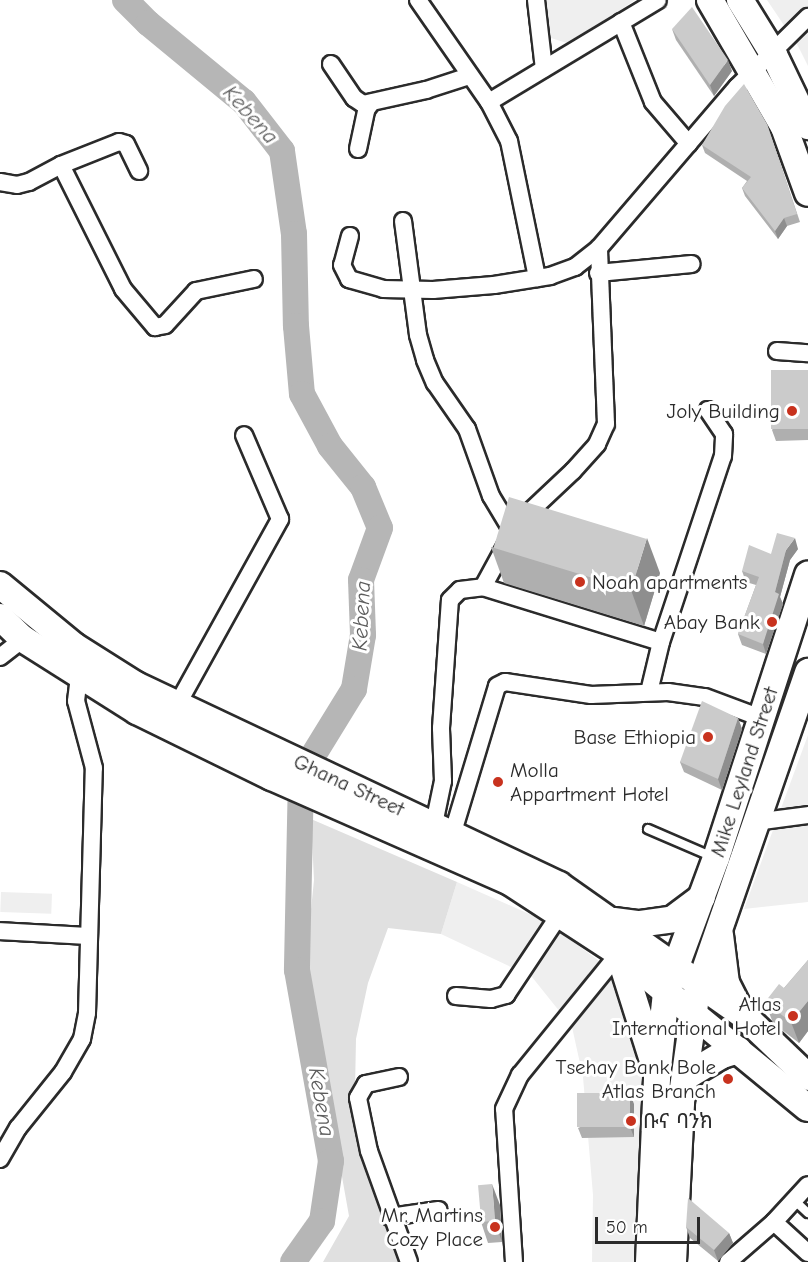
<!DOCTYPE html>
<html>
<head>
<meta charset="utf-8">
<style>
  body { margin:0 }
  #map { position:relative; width:808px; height:1262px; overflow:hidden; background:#fff; font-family:"Comic Neue","Noto Sans Ethiopic",sans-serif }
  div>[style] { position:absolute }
  .built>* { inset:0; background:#efefef; transform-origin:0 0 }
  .green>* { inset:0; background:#e0e0e0 }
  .river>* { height:26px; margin:-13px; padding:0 13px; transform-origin:13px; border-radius:13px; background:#b6b6b6 }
  .roads { filter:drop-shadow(2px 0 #2b2b2b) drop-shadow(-2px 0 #2b2b2b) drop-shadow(0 2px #2b2b2b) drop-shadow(0 -2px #2b2b2b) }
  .lane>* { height:8px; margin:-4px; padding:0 4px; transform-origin:4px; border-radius:4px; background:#fff }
  .street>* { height:16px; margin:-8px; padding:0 8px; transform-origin:8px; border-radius:8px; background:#fff }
  .primary>* { height:26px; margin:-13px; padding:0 13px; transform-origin:13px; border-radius:13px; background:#fff }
  .wall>* { inset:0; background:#afafaf }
  .shaded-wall>* { inset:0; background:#8e8e8e }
  .building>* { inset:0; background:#cbcbcb; transform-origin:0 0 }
  .dots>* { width:16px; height:16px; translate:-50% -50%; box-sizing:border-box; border:3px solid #fff; border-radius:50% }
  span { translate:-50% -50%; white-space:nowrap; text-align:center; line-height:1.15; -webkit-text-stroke:6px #fff; paint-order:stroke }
  .poi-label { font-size:21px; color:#2b2b2b }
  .right { translate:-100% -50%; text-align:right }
  .left { translate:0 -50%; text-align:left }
  .street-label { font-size:21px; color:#2b2b2b }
  .water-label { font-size:22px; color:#5c5c5c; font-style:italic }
  .scale { position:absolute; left:595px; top:1217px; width:105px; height:27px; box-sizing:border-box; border:3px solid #2b2b2b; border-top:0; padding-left:8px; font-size:18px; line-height:21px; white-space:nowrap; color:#2b2b2b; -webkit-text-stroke:4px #fff; paint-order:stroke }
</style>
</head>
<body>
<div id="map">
  <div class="built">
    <i style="clip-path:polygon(545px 0,635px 0,570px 44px,551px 38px)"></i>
    <i style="clip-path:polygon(767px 0,808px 0,808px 66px,798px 46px)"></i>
    <i style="clip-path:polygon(808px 735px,808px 902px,744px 909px)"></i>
    <i style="clip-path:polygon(457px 882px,545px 921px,606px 966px,634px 1032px,643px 1082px,637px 1262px,592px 1262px,593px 1195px,583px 1077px,572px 1027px,532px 977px,441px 934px)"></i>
    <i style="left:1px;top:892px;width:51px;height:20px;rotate:2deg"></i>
  </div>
  <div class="green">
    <i style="clip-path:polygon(311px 819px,457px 882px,441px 934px,388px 928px,368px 983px,356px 1039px,355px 1090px,367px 1151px,386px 1224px,404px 1262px,323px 1262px,349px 1216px,305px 969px,314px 880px)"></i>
  </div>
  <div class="river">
    <i style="left:125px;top:0;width:33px;rotate:45deg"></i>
    <i style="left:148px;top:23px;width:124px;rotate:39.5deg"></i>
    <i style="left:244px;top:102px;width:62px;rotate:52.2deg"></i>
    <i style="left:282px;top:151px;width:84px;rotate:81.8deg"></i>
    <i style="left:294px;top:234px;width:92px;rotate:88.8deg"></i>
    <i style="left:296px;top:326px;width:68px;rotate:85deg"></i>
    <i style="left:302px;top:394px;width:59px;rotate:61.7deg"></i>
    <i style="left:330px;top:446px;width:53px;rotate:51.2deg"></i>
    <i style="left:363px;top:487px;width:44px;rotate:67.5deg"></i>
    <i style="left:380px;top:528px;width:55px;rotate:110.1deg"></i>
    <i style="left:361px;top:580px;width:55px;rotate:87.9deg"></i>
    <i style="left:363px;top:635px;width:55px;rotate:99.5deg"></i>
    <i style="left:354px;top:689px;width:101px;rotate:121.6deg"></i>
    <i style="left:301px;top:775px;width:195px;rotate:91.2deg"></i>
    <i style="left:297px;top:970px;width:194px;rotate:79.9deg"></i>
    <i style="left:331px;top:1161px;width:61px;rotate:98.5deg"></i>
    <i style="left:322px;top:1221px;width:50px;rotate:125.3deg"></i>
  </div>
  <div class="roads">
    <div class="lane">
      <i style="left:648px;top:829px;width:71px;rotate:23.3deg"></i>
      <i style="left:794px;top:1200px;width:19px;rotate:43deg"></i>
    </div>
    <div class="street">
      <i style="left:418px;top:0;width:124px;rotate:55.2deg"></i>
      <i style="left:489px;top:102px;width:44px;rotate:62.9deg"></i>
      <i style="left:509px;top:141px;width:140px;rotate:78.4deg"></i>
      <i style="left:536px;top:0;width:69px;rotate:83.4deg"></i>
      <i style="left:621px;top:22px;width:86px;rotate:68.2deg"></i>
      <i style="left:653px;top:102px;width:55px;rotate:49.4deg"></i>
      <i style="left:331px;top:64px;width:41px;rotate:55.9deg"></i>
      <i style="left:354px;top:98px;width:11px;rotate:34deg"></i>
      <i style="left:363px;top:104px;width:65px;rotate:-12.5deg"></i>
      <i style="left:426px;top:90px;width:45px;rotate:-18deg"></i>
      <i style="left:489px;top:102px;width:197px;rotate:-31.1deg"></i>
      <i style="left:358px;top:149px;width:40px;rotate:-78deg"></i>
      <i style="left:366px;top:110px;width:9px;rotate:-54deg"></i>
      <i style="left:61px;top:165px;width:62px;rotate:-21.6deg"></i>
      <i style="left:119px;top:142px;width:7px;rotate:16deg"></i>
      <i style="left:126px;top:144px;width:30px;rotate:64deg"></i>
      <i style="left:0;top:182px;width:17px;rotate:10deg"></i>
      <i style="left:17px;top:185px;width:12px;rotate:-14deg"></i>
      <i style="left:29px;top:182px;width:36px;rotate:-28deg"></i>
      <i style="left:61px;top:165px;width:139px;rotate:63.4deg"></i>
      <i style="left:123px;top:289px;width:50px;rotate:49.9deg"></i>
      <i style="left:155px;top:327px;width:10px;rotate:-11deg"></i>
      <i style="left:165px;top:325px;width:46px;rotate:-47.6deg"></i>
      <i style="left:196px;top:291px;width:59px;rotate:-11.7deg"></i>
      <i style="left:403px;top:221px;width:115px;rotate:82.5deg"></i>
      <i style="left:418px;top:335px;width:26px;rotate:74deg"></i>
      <i style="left:425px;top:360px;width:25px;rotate:67deg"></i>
      <i style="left:435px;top:383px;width:56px;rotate:55.2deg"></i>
      <i style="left:467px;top:429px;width:71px;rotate:70.3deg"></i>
      <i style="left:491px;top:496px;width:39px;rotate:59deg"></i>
      <i style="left:350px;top:236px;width:30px;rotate:105deg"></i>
      <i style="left:342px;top:265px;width:16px;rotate:63deg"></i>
      <i style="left:349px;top:279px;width:35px;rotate:16deg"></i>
      <i style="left:383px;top:289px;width:50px;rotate:1.1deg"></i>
      <i style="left:433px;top:290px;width:61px;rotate:-4.7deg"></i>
      <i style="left:494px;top:285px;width:57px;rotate:-9.1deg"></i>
      <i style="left:550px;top:276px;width:27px;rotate:-20deg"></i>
      <i style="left:575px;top:267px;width:31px;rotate:-38deg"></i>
      <i style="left:599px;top:248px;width:212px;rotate:-49.4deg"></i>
      <i style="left:737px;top:87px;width:100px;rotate:-44.6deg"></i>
      <i style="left:598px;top:273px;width:94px;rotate:-5.5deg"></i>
      <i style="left:777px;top:351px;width:31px;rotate:4deg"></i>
      <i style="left:522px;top:519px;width:70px;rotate:-43.3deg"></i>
      <i style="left:573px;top:471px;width:36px;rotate:-48deg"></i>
      <i style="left:597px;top:444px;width:22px;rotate:-66deg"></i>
      <i style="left:606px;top:424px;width:176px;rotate:-92.3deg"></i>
      <i style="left:483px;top:587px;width:186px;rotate:17.2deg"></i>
      <i style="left:0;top:657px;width:29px;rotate:-38deg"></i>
      <i style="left:649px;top:692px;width:51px;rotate:-76.5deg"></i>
      <i style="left:661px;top:642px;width:196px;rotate:-71.6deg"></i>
      <i style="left:723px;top:456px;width:22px;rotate:-87deg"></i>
      <i style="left:724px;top:434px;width:29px;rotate:-124deg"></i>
      <i style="left:176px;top:707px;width:215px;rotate:-61deg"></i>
      <i style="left:280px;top:519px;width:91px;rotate:-113.2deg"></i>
      <i style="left:755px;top:822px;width:53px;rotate:-7.5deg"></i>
      <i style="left:434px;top:824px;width:44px;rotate:-78.2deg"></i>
      <i style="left:443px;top:781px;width:53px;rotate:-92.2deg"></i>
      <i style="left:441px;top:728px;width:128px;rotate:-86deg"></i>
      <i style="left:450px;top:600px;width:14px;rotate:-45deg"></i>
      <i style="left:460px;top:590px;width:23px;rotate:-7deg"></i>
      <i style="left:483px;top:587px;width:50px;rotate:-61.4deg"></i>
      <i style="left:453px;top:832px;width:152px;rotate:-73.2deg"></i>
      <i style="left:497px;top:686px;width:9px;rotate:-27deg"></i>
      <i style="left:505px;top:682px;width:87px;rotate:8.6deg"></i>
      <i style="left:591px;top:695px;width:77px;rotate:-2.2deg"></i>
      <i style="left:668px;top:692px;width:37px;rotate:8deg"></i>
      <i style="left:705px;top:697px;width:60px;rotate:20.6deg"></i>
      <i style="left:0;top:931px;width:89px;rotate:3.2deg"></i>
      <i style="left:456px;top:996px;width:35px;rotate:5deg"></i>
      <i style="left:491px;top:999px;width:16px;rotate:-15deg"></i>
      <i style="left:506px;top:995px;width:97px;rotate:-56.3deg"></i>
      <i style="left:399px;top:1077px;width:34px;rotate:168deg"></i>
      <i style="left:366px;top:1084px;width:16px;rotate:120deg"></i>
      <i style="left:358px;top:1098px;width:54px;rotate:78.3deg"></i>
      <i style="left:369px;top:1151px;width:118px;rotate:70.2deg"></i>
      <i style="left:0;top:1159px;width:36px;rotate:-60deg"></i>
      <i style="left:18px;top:1128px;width:72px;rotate:-51.2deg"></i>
      <i style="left:63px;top:1072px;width:38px;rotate:-60deg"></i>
      <i style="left:82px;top:1039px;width:26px;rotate:-79deg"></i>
      <i style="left:87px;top:1013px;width:245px;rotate:-88.4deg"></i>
      <i style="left:94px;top:768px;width:69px;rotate:-105deg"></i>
      <i style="left:76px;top:701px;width:24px;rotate:-83deg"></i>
      <i style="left:390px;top:1217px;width:49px;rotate:-8.3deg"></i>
      <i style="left:774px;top:1222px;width:46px;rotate:42.4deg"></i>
      <i style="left:514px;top:1262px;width:153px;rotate:-93.7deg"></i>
      <i style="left:504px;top:1109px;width:38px;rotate:-65deg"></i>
      <i style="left:520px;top:1075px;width:157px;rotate:-50.9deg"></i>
      <i style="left:728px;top:1262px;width:61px;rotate:-41deg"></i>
      <i style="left:774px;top:1222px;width:50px;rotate:-47.4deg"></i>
    </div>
    <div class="primary">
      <i style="left:710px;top:0;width:147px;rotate:59.8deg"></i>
      <i style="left:784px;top:127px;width:70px;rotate:70deg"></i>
      <i style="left:740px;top:0;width:65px;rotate:58.3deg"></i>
      <i style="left:774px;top:55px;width:79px;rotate:64.4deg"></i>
      <i style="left:0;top:585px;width:96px;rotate:39.5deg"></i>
      <i style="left:74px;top:646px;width:73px;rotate:32.2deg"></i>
      <i style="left:136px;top:685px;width:468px;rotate:25.3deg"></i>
      <i style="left:559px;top:885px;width:224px;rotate:35.2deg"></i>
      <i style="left:742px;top:1014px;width:91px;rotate:43.7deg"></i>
      <i style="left:0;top:617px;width:32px;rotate:44deg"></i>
      <i style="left:23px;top:639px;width:135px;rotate:32.3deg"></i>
      <i style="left:137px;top:711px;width:150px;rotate:26.1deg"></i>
      <i style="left:272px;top:777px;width:260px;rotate:23.8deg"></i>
      <i style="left:510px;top:882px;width:130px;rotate:33.1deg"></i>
      <i style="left:619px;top:953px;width:244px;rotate:39.4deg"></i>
      <i style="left:614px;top:921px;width:25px;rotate:7deg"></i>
      <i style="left:639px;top:924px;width:34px;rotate:-8deg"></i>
      <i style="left:673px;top:919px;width:36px;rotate:-37deg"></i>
      <i style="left:720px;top:935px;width:48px;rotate:82.9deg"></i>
      <i style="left:726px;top:983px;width:31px;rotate:63deg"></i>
      <i style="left:619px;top:953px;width:116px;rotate:72.5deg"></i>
      <i style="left:685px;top:1077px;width:43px;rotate:-30.7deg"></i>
      <i style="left:722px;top:1055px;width:17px;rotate:-17deg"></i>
      <i style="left:649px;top:1262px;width:185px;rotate:-87.5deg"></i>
      <i style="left:657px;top:1077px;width:84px;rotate:-83.9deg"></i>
      <i style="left:666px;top:993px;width:144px;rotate:-69.7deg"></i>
      <i style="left:716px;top:858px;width:298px;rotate:-72deg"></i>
      <i style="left:673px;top:1262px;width:160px;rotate:-87.1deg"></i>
      <i style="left:681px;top:1102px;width:107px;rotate:-81.9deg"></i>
      <i style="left:696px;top:996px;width:343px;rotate:-70.9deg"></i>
    </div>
  </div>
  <div class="wall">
    <i style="clip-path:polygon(672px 29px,732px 71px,714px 96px,676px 40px)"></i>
    <i style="clip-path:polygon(767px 124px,800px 222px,787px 226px,778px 239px,745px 196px,742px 188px,747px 181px,705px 153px,702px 145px)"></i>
    <i style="clip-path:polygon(808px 370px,808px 440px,776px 441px,772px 430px)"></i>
    <i style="clip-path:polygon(491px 547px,660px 573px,644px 626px,504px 583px)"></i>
    <i style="clip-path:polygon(798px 549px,790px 560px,780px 597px,783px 604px,766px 654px,742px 645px,738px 634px,756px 585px,746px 582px,742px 571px,771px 554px)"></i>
    <i style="clip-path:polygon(738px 718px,742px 729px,722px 790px,684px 772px,680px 762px)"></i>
    <i style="clip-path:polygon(808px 960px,808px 1031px,799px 1043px,773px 1023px,765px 1002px,784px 988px)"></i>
    <i style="clip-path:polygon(634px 1104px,634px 1137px,582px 1138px,578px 1128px)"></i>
    <i style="clip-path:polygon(500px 1205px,502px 1242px,488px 1243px,481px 1222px)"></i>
    <i style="clip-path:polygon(686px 1227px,729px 1233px,733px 1243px,718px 1261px,690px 1238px)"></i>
  </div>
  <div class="shaded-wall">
    <i style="clip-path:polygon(728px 60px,732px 71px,714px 96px,710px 85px)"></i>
    <i style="clip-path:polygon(784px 218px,787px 226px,778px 239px,775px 231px)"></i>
    <i style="clip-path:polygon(647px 538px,660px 573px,644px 626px,631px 590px)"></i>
    <i style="clip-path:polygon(795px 538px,798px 549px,790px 560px,780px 597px,783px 604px,766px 654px,763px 644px,775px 592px,786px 550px)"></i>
    <i style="clip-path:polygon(738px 718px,742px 729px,722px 790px,718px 779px)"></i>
    <i style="clip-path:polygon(808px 1001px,808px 1031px,799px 1043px,791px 1022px)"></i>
    <i style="clip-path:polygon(630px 1093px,634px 1104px,634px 1137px,630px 1127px)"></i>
    <i style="clip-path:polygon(492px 1184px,500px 1205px,502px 1242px,495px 1221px)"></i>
    <i style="clip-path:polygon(729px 1233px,733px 1243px,718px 1261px,714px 1250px)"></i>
  </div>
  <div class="building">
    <i style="clip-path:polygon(692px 7px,728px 60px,710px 85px,672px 29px)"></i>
    <i style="clip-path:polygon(744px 84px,767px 124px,797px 214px,784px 218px,775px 231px,742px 188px,751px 177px,702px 145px,725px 106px)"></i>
    <i style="left:808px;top:370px;width:59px;height:37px;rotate:90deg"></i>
    <i style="left:509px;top:497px;width:144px;height:53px;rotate:17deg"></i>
    <i style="clip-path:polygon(777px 533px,795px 538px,786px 550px,775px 592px,779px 594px,763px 644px,738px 634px,759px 577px,742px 571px,749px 545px,771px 554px)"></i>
    <i style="clip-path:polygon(702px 701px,738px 718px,718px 779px,680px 762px)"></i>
    <i style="clip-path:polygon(808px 960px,808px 1001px,791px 1022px,765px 1002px,779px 984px,784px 988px)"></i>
    <i style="left:630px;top:1093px;width:34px;height:53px;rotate:90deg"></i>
    <i style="left:492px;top:1184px;width:37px;height:14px;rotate:85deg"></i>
    <i style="clip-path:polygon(688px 1198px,729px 1233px,714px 1250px,686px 1227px)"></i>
  </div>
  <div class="dots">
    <i style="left:792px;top:411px;background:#c8321e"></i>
    <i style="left:580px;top:582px;background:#c8321e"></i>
    <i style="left:772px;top:622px;background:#c8321e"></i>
    <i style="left:708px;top:737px;background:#c8321e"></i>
    <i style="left:498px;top:782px;background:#c8321e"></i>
    <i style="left:793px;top:1016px;background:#c8321e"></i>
    <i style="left:728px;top:1079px;background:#c8321e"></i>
    <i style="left:631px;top:1121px;background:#c8321e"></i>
    <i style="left:495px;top:1227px;background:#c8321e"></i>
  </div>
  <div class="poi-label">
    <span class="right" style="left:780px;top:411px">Joly Building</span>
    <span class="left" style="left:592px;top:582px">Noah apartments</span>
    <span class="right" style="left:760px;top:622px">Abay Bank</span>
    <span class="right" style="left:696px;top:737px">Base Ethiopia</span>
    <span class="left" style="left:510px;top:782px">Molla<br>Appartment Hotel</span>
    <span class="right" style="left:781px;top:1016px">Atlas<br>International Hotel</span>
    <span class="right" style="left:716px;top:1079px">Tsehay Bank Bole<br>Atlas Branch</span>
    <span class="left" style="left:643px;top:1121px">ቡና ባንክ</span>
    <span class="right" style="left:483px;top:1227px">Mr. Martins<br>Cozy Place</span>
  </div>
  <div class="street-label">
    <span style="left:744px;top:772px;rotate:-72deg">Mike Leyland Street</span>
    <span style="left:349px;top:785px;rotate:25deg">Ghana Street</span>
  </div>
  <div class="water-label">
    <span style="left:250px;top:115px;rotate:48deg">Kebena</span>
    <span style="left:362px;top:616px;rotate:-87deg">Kebena</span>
    <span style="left:321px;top:1102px;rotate:80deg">Kebena</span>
  </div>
  <div class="scale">50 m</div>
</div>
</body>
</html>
